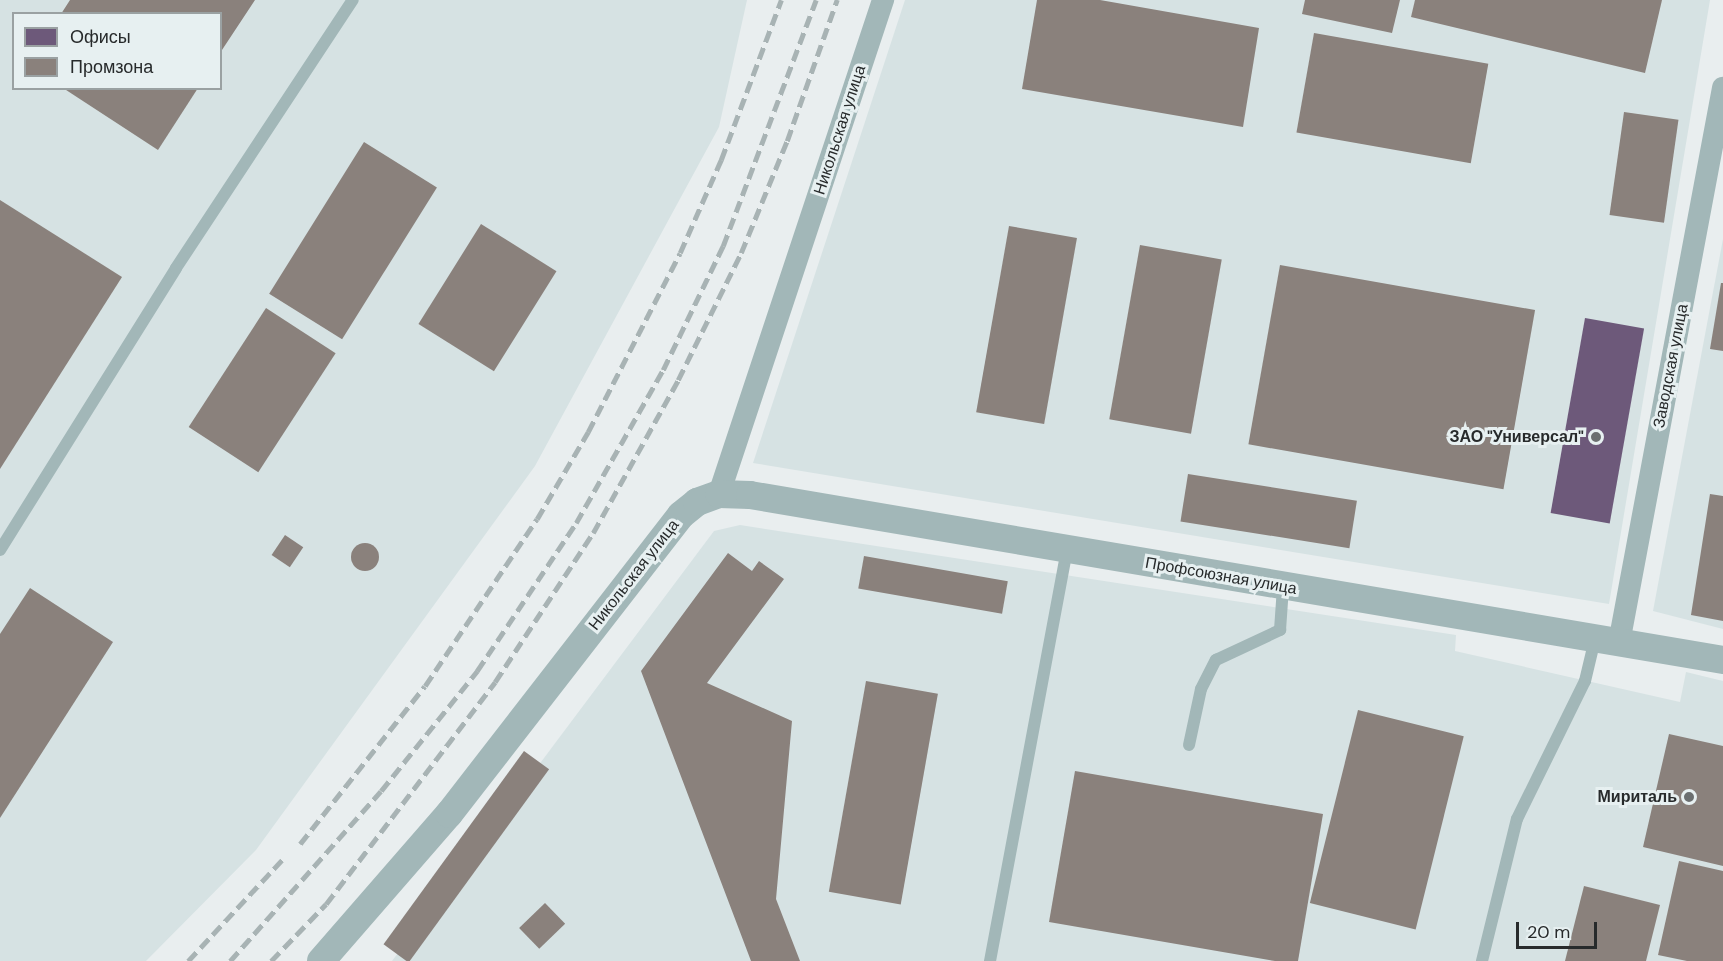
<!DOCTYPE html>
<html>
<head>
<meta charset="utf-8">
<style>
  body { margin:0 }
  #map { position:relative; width:1723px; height:961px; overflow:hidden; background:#e9eeef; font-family:"DM Sans",sans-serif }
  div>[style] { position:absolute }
  .built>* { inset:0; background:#d6e2e3 }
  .offices>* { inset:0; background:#6d597a; transform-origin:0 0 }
  .industry>* { inset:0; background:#8a817c; transform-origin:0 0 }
  .round { border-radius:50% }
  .service>* { height:12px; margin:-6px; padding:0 6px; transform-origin:6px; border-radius:6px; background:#a2b7b8 }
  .minor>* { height:22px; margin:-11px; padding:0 11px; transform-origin:11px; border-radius:11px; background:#a2b7b8 }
  .tertiary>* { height:28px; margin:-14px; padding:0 14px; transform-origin:14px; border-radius:14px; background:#a2b7b8 }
  .rail>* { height:4.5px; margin-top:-2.25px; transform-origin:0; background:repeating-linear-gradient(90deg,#a8b3b4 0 12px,transparent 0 18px) }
  .dots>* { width:16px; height:16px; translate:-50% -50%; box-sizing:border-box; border:3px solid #e7f0f1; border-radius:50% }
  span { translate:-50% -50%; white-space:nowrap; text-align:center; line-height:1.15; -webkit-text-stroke:6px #e7f0f1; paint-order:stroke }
  .street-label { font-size:16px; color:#272a2b }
  .poi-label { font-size:16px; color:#272a2b; font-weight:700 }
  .right { translate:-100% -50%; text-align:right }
  .legend { position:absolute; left:12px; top:12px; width:210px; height:78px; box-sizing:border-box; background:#e7f0f1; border:2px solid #9aa1a2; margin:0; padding:8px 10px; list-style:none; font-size:18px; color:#272a2b }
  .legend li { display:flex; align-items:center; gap:12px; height:30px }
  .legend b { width:30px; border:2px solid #9aa1a2 }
  .scale { position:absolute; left:1516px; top:922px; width:81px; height:27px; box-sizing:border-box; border:3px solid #272a2b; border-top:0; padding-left:8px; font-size:18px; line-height:21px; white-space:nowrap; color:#272a2b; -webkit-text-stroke:4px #e7f0f1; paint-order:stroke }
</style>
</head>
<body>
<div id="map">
  <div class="built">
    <i style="clip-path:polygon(evenodd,0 0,747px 0,719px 127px,535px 466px,256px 850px,146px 961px,0 961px,0 0,14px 14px,220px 14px,220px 88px,14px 88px,14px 14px)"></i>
    <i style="clip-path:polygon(905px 0,1710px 0,1609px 604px,753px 463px)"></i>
    <i style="clip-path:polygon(1723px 239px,1723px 629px,1653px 611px)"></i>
    <i style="clip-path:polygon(740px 525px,1456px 635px,1455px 651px,1680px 702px,1686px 672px,1723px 681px,1723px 961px,392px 961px,714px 531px)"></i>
  </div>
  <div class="offices">
    <i style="left:1585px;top:318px;width:60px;height:198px;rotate:10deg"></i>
  </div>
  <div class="industry">
    <i style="clip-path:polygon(70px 0,255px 0,220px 53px,220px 14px,61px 14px)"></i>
    <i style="clip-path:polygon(1037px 0,1100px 0,1259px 28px,1243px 127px,1022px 89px)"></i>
    <i style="clip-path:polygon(1305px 0,1400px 0,1392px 33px,1302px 14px)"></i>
    <i style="clip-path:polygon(1415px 0,1662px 0,1645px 73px,1411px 17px)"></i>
    <i style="left:1314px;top:33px;width:177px;height:101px;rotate:10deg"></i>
    <i style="clip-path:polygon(63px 88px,198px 88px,158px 150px)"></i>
    <i style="left:1624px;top:112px;width:55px;height:104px;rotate:8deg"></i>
    <i style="left:364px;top:142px;width:86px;height:179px;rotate:32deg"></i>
    <i style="clip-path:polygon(0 200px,122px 277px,0 469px)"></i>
    <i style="left:481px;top:224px;width:89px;height:118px;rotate:32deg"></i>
    <i style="left:1009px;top:226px;width:69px;height:189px;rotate:10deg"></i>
    <i style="left:1140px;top:245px;width:83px;height:177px;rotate:10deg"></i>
    <i style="left:1280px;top:265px;width:259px;height:182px;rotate:10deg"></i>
    <i style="clip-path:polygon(1721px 283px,1723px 283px,1723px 351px,1710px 349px)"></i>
    <i style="left:266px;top:308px;width:83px;height:142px;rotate:33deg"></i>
    <i style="left:1188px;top:474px;width:171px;height:48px;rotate:9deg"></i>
    <i style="clip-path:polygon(1710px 494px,1723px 496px,1723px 621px,1691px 615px)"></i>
    <i style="left:285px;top:535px;width:22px;height:24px;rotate:34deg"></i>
    <i class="round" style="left:351px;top:543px;width:28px;height:28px"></i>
    <i style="clip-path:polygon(728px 553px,752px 571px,759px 561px,784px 579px,707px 683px,792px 721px,776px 899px,800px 961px,751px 961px,641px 671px)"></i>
    <i style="left:864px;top:556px;width:146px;height:33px;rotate:10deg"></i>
    <i style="clip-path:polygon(30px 588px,113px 642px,0 818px,0 634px)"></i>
    <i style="left:866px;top:681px;width:73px;height:214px;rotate:10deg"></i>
    <i style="left:1358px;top:710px;width:109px;height:199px;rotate:14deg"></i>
    <i style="clip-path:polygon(1669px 734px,1723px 746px,1723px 866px,1643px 847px)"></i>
    <i style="left:524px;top:751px;width:31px;height:239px;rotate:36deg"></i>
    <i style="clip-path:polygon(1075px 771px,1323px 814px,1298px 961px,1275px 961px,1049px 922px)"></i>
    <i style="clip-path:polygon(1679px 861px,1723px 871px,1723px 961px,1687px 961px,1658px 955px)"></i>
    <i style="clip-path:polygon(1584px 886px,1660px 905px,1646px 961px,1565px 961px)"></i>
    <i style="left:545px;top:903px;width:29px;height:36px;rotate:46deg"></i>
  </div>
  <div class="service">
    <i style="left:0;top:550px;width:332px;rotate:-58deg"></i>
    <i style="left:176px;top:268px;width:321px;rotate:-56.6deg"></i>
    <i style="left:1189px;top:745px;width:57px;rotate:-77.9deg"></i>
    <i style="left:1201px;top:689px;width:33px;rotate:-63deg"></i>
    <i style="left:1216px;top:660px;width:71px;rotate:-25.1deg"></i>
    <i style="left:1280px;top:630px;width:43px;rotate:-86deg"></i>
    <i style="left:990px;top:961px;width:419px;rotate:-79.4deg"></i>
    <i style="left:1482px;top:961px;width:146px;rotate:-76.2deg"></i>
    <i style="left:1517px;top:819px;width:154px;rotate:-63.8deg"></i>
    <i style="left:1585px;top:681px;width:43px;rotate:-76.6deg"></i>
  </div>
  <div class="minor">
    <i style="left:719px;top:494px;width:521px;rotate:-71.63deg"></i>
    <i style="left:1619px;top:643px;width:565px;rotate:-79.39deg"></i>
  </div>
  <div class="tertiary">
    <i style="left:321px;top:961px;width:195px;rotate:-49deg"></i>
    <i style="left:449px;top:814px;width:378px;rotate:-52.2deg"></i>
    <i style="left:681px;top:515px;width:21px;rotate:-39deg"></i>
    <i style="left:697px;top:502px;width:23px;rotate:-20deg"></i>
    <i style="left:719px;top:494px;width:31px;rotate:2deg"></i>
    <i style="left:750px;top:495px;width:987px;rotate:9.62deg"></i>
  </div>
  <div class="rail">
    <i style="left:300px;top:844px;width:201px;rotate:-51.7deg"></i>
    <i style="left:425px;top:686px;width:201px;rotate:-56.2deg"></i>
    <i style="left:537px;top:519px;width:101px;rotate:-59.6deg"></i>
    <i style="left:588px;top:432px;width:201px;rotate:-62.8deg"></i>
    <i style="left:680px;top:253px;width:102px;rotate:-66.2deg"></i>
    <i style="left:721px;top:160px;width:171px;rotate:-69.4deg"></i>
    <i style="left:188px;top:961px;width:138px;rotate:-47.1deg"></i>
    <i style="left:230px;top:961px;width:227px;rotate:-48.4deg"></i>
    <i style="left:381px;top:791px;width:154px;rotate:-51.3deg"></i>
    <i style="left:477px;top:671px;width:178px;rotate:-56.2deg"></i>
    <i style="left:576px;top:523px;width:176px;rotate:-60.4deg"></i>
    <i style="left:663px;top:370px;width:138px;rotate:-64.2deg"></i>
    <i style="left:723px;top:246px;width:263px;rotate:-69.3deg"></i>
    <i style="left:271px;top:961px;width:79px;rotate:-46deg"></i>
    <i style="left:326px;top:904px;width:279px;rotate:-52.7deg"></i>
    <i style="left:495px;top:682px;width:178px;rotate:-56.7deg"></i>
    <i style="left:593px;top:533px;width:175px;rotate:-60.9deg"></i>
    <i style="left:678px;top:380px;width:142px;rotate:-63.6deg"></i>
    <i style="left:741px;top:253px;width:121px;rotate:-67.7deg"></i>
    <i style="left:787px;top:141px;width:150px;rotate:-70.5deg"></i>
  </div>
  <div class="dots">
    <i style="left:1596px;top:437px;background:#6b6f70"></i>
    <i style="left:1689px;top:797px;background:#6b6f70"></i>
  </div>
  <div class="street-label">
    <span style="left:840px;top:130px;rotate:-72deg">Никольская улица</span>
    <span style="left:1671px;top:366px;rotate:-79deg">Заводская улица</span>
    <span style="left:634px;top:575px;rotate:-52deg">Никольская улица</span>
    <span style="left:1221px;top:576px;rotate:10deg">Профсоюзная улица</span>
  </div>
  <div class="poi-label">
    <span class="right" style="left:1584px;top:437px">ЗАО "Универсал"</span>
    <span class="right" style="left:1677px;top:797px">Мириталь</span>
  </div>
  <ul class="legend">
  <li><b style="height:16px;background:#6d597a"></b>Офисы</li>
  <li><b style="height:16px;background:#8a817c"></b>Промзона</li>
  </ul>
  <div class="scale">20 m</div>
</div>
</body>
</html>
